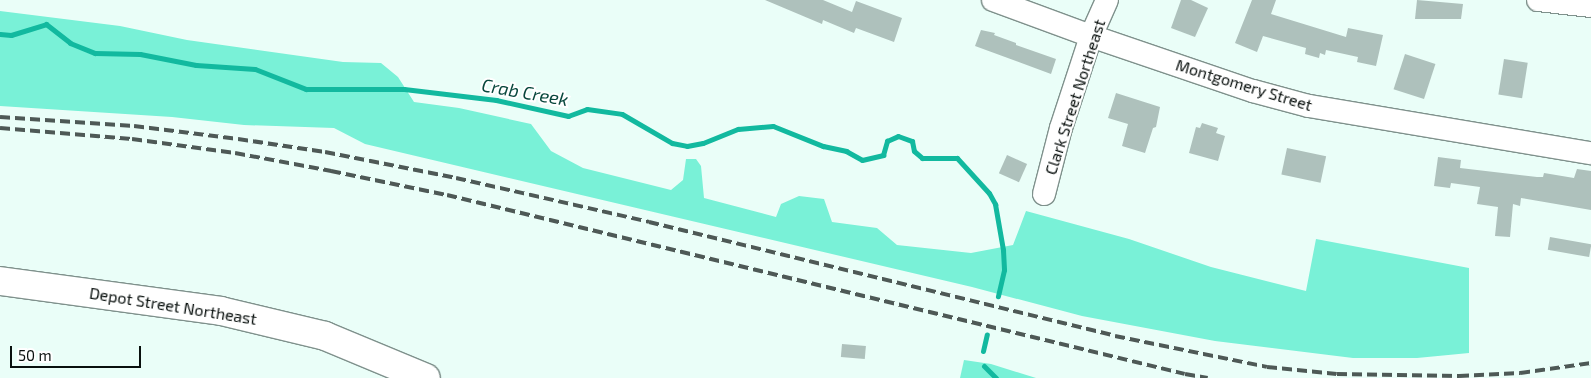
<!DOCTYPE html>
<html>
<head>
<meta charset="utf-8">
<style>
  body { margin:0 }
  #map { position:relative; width:1591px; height:378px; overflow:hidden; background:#eafef8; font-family:"Exo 2",sans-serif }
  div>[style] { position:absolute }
  .green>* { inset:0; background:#79f1d7 }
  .stream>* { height:5px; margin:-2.5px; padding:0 2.5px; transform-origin:2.5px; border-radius:2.5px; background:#12b99f }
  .building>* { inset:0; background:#aec1bc; transform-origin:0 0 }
  .roads { filter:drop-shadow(1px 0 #7f918c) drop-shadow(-1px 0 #7f918c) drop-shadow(0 1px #7f918c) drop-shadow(0 -1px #7f918c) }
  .minor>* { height:22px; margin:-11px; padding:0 11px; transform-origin:11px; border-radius:11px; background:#fff }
  .major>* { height:28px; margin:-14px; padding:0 14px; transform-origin:14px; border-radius:14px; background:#fff }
  .rail>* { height:4px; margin-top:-2px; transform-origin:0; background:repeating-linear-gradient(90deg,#4e5956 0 10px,transparent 0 15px) }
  span { translate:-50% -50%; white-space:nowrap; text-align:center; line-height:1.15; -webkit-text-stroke:4px #fff; paint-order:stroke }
  .street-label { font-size:16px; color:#09100e }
  .water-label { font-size:18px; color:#09483d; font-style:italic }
  .scale { position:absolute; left:10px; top:346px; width:131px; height:22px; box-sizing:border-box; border:2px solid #09100e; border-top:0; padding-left:6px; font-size:15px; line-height:18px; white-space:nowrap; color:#09100e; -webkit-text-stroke:4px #fff; paint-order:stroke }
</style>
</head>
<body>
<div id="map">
  <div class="green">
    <i style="clip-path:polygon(0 11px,120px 26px,187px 40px,343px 62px,381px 63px,398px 77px,414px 102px,459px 108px,531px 124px,551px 151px,583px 168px,671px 190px,683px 180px,686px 159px,696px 159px,701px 166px,704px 198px,776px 217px,781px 204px,799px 196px,824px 199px,832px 222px,877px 228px,897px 245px,971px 253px,1013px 245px,1026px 211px,1129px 239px,1211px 267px,1306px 291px,1316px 239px,1469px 268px,1469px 353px,1417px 358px,1353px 358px,1215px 341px,1082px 316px,972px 287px,365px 144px,334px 128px,244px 125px,172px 117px,0 106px)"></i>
    <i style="clip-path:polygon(964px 360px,991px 364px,1036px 378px,960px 378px)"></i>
  </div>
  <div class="stream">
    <i style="left:0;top:34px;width:11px;rotate:5deg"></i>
    <i style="left:11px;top:35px;width:37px;rotate:-17deg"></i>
    <i style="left:46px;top:24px;width:31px;rotate:38deg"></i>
    <i style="left:70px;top:43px;width:27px;rotate:22deg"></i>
    <i style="left:95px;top:53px;width:45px;rotate:1.3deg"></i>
    <i style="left:140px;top:54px;width:57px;rotate:11.1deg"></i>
    <i style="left:196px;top:65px;width:59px;rotate:3.9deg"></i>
    <i style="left:255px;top:69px;width:55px;rotate:21.4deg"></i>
    <i style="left:306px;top:89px;width:98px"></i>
    <i style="left:404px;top:89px;width:93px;rotate:6.8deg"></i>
    <i style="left:496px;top:100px;width:74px;rotate:12.5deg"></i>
    <i style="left:568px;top:116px;width:20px;rotate:-20deg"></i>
    <i style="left:587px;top:109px;width:35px;rotate:8deg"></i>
    <i style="left:622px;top:114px;width:58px;rotate:30.1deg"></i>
    <i style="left:672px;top:143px;width:15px;rotate:11deg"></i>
    <i style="left:687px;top:146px;width:16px;rotate:-11deg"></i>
    <i style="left:703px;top:143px;width:38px;rotate:-22deg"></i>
    <i style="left:738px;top:129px;width:35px;rotate:-5deg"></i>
    <i style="left:773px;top:126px;width:54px;rotate:21.8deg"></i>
    <i style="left:823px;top:146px;width:24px;rotate:12deg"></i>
    <i style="left:846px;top:151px;width:18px;rotate:29deg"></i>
    <i style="left:862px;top:160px;width:22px;rotate:-13deg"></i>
    <i style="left:883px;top:155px;width:15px;rotate:-74deg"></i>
    <i style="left:887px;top:141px;width:12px;rotate:-24deg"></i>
    <i style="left:898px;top:136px;width:15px;rotate:20deg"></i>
    <i style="left:912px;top:141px;width:10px;rotate:79deg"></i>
    <i style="left:914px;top:151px;width:11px;rotate:41deg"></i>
    <i style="left:922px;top:158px;width:35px"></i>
    <i style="left:957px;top:158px;width:47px;rotate:47.6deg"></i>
    <i style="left:989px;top:193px;width:13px;rotate:61deg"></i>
    <i style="left:995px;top:204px;width:47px;rotate:80.1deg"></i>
    <i style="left:1003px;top:250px;width:20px;rotate:87deg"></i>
    <i style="left:1004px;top:270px;width:27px;rotate:103deg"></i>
    <i style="left:983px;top:351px;width:17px;rotate:-77deg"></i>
    <i style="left:984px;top:366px;width:17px;rotate:45deg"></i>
  </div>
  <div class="building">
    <i style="clip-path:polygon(765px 0,823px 0,852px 12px,856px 1px,902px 18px,894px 42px,856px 28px,854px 33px,823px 20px,822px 24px)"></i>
    <i style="clip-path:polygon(1181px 0,1191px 0,1208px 8px,1195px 37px,1171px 28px)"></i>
    <i style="clip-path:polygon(1252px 0,1276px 0,1271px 14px,1346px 37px,1348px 28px,1383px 35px,1376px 66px,1357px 62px,1358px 57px,1326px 50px,1325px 55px,1320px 53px,1319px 58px,1305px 54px,1306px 48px,1263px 36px,1257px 52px,1235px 43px)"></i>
    <i style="clip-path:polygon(1417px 0,1463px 4px,1461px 19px,1415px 19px)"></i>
    <i style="clip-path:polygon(981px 30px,995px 33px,994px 35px,1016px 43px,1016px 45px,1056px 59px,1051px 74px,975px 46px)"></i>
    <i style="left:1405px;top:54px;width:32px;height:37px;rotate:18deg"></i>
    <i style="left:1504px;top:59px;width:24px;height:36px;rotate:9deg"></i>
    <i style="clip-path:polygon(1116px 93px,1160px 107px,1156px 127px,1153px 128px,1145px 153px,1122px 146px,1128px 124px,1108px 118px)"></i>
    <i style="clip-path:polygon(1202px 123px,1218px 128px,1216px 133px,1225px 136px,1218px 161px,1189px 153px,1196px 127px,1200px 128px)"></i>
    <i style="left:1287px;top:148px;width:40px;height:27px;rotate:12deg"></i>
    <i style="left:1007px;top:155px;width:22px;height:20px;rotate:24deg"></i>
    <i style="clip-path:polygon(1438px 157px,1461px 160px,1460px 168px,1537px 177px,1543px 177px,1544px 173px,1574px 178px,1577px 169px,1591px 171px,1591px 210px,1521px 198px,1520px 206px,1513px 204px,1510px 237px,1495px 236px,1498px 207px,1477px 204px,1480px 187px,1451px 183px,1450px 188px,1434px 186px)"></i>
    <i style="left:1550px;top:237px;width:42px;height:13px;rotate:10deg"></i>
    <i style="left:842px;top:344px;width:24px;height:13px;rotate:5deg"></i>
  </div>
  <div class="roads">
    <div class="minor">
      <i style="left:993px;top:0;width:104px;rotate:20.2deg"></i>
      <i style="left:1091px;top:36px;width:171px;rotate:18.8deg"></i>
      <i style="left:1253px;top:91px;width:58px;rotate:15deg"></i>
      <i style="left:1309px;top:106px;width:286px;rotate:9.5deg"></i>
      <i style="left:1538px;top:0;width:53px;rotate:6.5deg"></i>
      <i style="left:1044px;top:194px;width:68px;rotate:-75.6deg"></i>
      <i style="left:1061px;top:128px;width:97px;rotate:-71.9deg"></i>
      <i style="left:1091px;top:36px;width:39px;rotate:-66deg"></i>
    </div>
    <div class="major">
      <i style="left:0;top:281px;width:223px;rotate:7.7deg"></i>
      <i style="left:221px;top:311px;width:107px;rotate:13.5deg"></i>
      <i style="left:325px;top:336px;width:109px;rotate:22.6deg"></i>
    </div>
  </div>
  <div class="rail">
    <i style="left:0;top:117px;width:134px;rotate:3.8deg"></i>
    <i style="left:134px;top:126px;width:105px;rotate:7.1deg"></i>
    <i style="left:238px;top:139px;width:88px;rotate:8.5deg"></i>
    <i style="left:325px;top:152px;width:134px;rotate:11.2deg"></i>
    <i style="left:456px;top:178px;width:198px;rotate:12.8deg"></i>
    <i style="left:649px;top:222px;width:480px;rotate:13.7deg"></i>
    <i style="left:1115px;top:336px;width:155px;rotate:11.5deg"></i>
    <i style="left:1267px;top:367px;width:70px;rotate:5.7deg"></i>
    <i style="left:1337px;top:374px;width:122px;rotate:0.9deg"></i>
    <i style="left:1459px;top:376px;width:61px;rotate:-2.8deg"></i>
    <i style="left:1520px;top:373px;width:72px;rotate:-8deg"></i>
    <i style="left:0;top:128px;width:132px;rotate:4.8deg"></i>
    <i style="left:132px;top:139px;width:104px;rotate:7.7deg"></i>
    <i style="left:235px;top:153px;width:98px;rotate:10.6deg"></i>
    <i style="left:331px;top:171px;width:118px;rotate:11.7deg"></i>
    <i style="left:447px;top:195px;width:759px;rotate:13.63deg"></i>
    <i style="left:1185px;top:374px;width:23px;rotate:10deg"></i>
  </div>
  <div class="street-label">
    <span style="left:1244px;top:85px;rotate:17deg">Montgomery Street</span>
    <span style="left:1075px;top:97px;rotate:-72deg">Clark Street Northeast</span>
    <span style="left:173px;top:306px;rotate:9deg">Depot Street Northeast</span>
  </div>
  <div class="water-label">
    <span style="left:525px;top:92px;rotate:10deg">Crab Creek</span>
  </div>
  <div class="scale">50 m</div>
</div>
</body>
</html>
